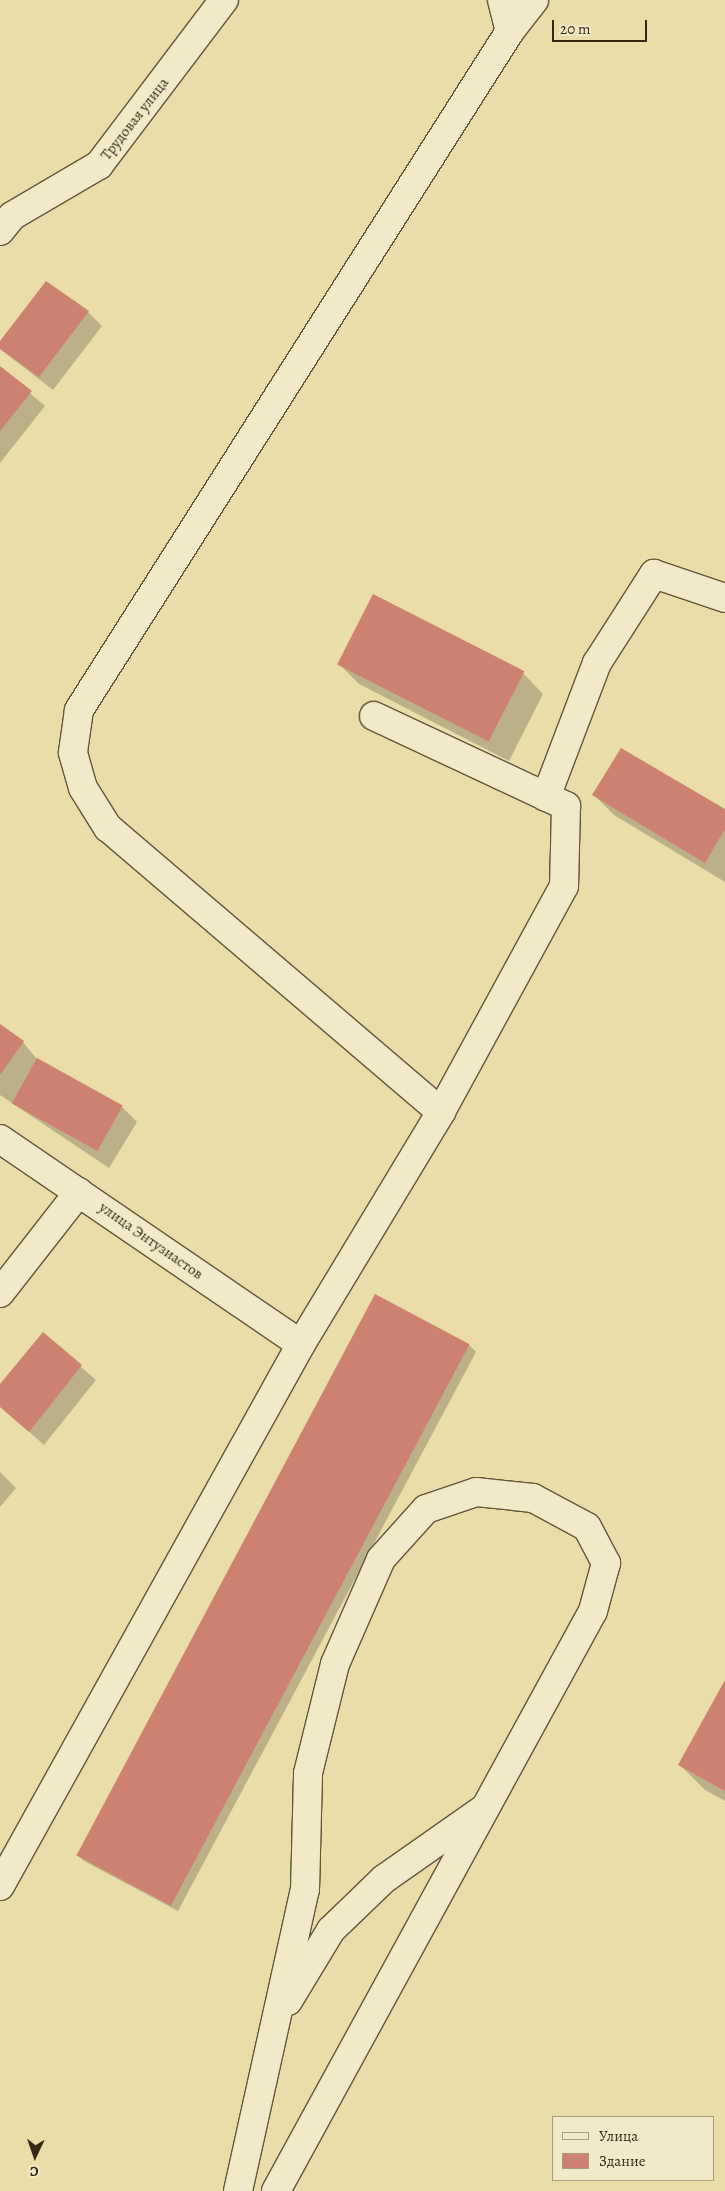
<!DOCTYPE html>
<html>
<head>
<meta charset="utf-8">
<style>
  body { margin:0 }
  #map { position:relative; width:725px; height:2191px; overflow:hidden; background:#ebddaa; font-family:Alegreya,serif }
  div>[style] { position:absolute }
  .shadow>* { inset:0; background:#0003 }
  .building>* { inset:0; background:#cd8170; transform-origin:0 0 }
  .roads { filter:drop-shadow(1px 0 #64553a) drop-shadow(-1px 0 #64553a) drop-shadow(0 1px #64553a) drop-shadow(0 -1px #64553a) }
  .minor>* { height:28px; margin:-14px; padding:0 14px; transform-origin:14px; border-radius:14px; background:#f2e9c8 }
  span { translate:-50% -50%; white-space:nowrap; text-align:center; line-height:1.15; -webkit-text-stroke:5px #f2e9c8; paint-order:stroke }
  .street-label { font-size:15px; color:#372815 }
  .legend { position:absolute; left:552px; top:2116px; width:162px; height:65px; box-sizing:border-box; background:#f2e9c8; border:1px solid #a79c80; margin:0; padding:6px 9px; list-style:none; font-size:15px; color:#372815 }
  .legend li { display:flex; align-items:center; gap:10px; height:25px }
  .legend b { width:25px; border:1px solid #a79c80 }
  .north { position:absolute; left:10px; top:2131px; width:50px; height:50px; -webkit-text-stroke:4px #f2e9c8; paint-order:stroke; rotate:183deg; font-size:14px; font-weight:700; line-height:20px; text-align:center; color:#372815 }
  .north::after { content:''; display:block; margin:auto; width:18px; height:22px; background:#372815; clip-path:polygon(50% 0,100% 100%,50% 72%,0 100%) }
  .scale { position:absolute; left:552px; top:20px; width:95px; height:22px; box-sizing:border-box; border:2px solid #372815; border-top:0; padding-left:6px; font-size:15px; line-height:18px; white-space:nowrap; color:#372815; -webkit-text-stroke:4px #f2e9c8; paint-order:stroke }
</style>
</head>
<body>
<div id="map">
  <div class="shadow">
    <i style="clip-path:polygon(88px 312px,102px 326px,53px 390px,0 349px,0 343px)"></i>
    <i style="clip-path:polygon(0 368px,45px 406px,0 463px)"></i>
    <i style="clip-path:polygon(339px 664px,523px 673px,543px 694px,509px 761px,359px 684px)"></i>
    <i style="clip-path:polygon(594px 795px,725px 811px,725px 882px,614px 815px)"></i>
    <i style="clip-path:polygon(0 1026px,23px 1042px,36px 1058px,122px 1107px,137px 1122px,109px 1168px,0 1095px)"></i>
    <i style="clip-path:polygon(43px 1334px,96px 1380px,44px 1445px,0 1406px,0 1386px)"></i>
    <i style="clip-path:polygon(469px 1345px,476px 1352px,178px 1911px,84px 1861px,77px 1854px)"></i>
    <i style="clip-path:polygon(0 1472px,16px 1488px,0 1507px)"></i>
    <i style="clip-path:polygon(725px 1683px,725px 1801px,705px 1790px,680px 1765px)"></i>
  </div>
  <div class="building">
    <i style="clip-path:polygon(46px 281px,89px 311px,39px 377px,0 349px,0 341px)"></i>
    <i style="clip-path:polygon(0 366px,32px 391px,0 431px)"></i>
    <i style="left:373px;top:594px;width:170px;height:79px;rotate:27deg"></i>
    <i style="clip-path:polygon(621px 748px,725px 809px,725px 829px,705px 863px,592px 795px)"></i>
    <i style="clip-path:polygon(0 1024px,24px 1041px,0 1075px)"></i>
    <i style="left:37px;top:1058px;width:98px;height:52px;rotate:29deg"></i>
    <i style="left:375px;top:1294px;width:107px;height:636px;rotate:28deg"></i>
    <i style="clip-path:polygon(43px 1332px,82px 1365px,29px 1432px,0 1407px,0 1384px)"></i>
    <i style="clip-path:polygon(725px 1680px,725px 1791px,678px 1765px)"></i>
  </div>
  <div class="roads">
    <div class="minor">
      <i style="left:502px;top:0;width:32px;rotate:76deg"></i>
      <i style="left:0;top:231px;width:19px;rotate:-51deg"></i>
      <i style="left:12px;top:216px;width:101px;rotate:-30.4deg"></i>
      <i style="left:99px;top:165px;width:207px;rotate:-52.9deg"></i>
      <i style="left:374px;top:716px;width:212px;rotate:25.1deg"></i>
      <i style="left:566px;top:806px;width:80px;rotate:91.4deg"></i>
      <i style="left:564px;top:886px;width:257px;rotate:118.6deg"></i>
      <i style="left:546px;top:797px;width:143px;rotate:-69.2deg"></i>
      <i style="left:597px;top:663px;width:106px;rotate:-57.4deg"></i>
      <i style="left:654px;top:574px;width:75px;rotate:18.7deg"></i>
      <i style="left:0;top:1139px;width:364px;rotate:34.3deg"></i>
      <i style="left:0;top:1293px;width:128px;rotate:-52deg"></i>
      <i style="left:0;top:1886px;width:620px;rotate:-60.95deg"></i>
      <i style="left:301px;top:1344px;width:271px;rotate:-58.9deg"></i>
      <i style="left:441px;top:1112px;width:438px;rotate:-139.5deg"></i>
      <i style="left:108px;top:828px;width:47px;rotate:-122deg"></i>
      <i style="left:83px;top:788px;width:37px;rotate:-106deg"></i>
      <i style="left:73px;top:752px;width:42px;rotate:-81.9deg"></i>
      <i style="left:79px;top:710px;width:804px;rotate:-57.59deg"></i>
      <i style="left:510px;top:31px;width:39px;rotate:-52deg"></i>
      <i style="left:288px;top:2001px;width:83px;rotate:-58.8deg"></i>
      <i style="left:331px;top:1930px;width:74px;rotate:-43.9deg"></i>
      <i style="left:384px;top:1879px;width:120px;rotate:-35.1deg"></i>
      <i style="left:238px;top:2191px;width:308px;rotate:-77.5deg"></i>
      <i style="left:305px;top:1890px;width:117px;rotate:-88.5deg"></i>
      <i style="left:308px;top:1773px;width:112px;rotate:-76.1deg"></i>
      <i style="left:335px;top:1664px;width:115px;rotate:-66.3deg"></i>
      <i style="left:381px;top:1559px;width:67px;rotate:-48deg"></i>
      <i style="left:426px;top:1509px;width:53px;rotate:-18.8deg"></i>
      <i style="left:476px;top:1492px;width:57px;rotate:6deg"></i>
      <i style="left:533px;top:1498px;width:61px;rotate:28.2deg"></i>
      <i style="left:587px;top:1527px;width:41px;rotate:62.2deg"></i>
      <i style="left:606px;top:1563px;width:50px;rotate:105.2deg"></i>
      <i style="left:593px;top:1611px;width:661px;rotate:118.66deg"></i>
    </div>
  </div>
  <div class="street-label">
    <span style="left:135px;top:119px;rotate:-52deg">Трудовая улица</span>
    <span style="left:151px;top:1241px;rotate:35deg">улица Энтузиастов</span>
  </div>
  <ul class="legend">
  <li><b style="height:6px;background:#f2e9c8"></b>Улица</li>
  <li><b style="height:14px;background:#cd8170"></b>Здание</li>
  </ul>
  <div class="north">С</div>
  <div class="scale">20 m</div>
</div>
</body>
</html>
